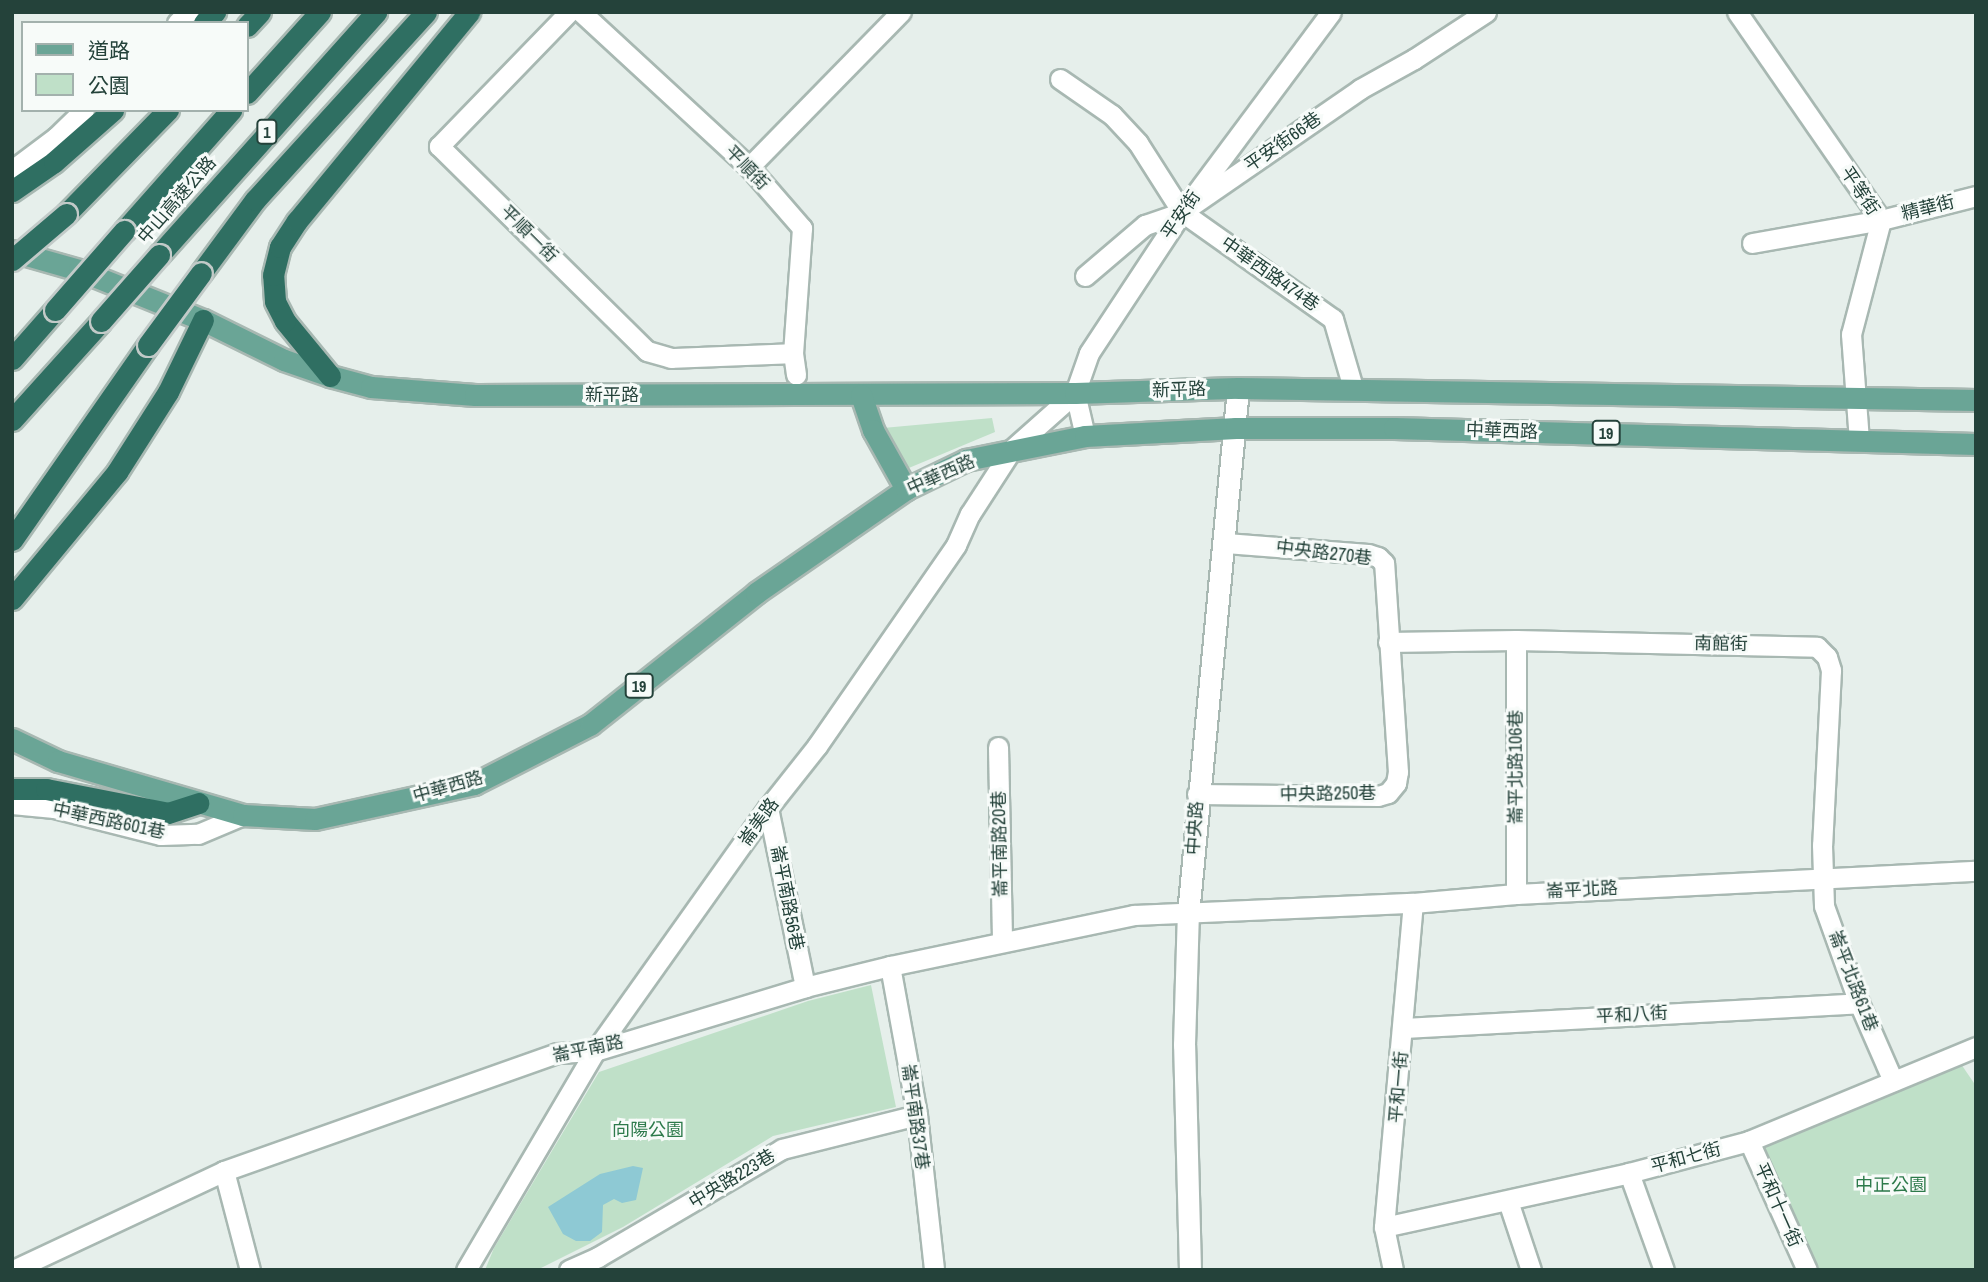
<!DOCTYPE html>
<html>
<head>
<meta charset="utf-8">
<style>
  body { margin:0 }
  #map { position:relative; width:1988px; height:1282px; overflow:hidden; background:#e6efeb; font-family:"Archivo Narrow","Noto Sans TC",sans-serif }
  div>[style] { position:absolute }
  .green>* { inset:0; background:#bfe0c8 }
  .water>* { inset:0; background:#8ec9d4 }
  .roads { filter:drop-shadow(2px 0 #a8b8b2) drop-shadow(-2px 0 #a8b8b2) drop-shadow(0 2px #a8b8b2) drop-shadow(0 -2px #a8b8b2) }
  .street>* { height:19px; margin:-9.5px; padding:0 9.5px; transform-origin:9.5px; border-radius:9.5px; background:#fff }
  .secondary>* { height:21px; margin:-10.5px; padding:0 10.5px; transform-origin:10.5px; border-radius:10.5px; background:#fff }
  .primary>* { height:21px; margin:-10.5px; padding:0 10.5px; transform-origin:10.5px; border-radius:10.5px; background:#6aa596 }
  .highway>* { height:21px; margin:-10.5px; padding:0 10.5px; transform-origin:10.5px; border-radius:10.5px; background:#2f6f62 }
  .bridges { filter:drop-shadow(2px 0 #c2cac8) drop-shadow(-2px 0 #c2cac8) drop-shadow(0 2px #c2cac8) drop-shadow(0 -2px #c2cac8) }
  .highway-bridge>* { height:21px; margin:-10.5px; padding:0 10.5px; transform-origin:10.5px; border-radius:10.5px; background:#2f6f62 }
  span { translate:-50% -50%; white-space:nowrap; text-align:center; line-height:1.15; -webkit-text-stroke:6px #f7fbf9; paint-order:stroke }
  .shield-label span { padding:2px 5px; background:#f7fbf9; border:2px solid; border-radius:5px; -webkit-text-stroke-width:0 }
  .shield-label { font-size:16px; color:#24423a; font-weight:700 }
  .street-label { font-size:18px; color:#24423a }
  .park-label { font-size:18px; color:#2d7a4b }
  .frame { position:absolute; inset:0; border:14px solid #24423a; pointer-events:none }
  .legend { position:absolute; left:21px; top:21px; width:228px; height:91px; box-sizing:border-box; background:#f7fbf9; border:2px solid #a3b1ad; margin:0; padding:9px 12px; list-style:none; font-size:21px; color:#24423a }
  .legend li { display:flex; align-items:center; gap:14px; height:35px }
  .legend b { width:35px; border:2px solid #a3b1ad }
</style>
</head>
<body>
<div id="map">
  <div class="green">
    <i style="clip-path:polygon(992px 418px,995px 432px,904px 470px,883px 428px)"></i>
    <i style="clip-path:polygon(871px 985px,896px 1107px,773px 1136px,623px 1227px,537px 1270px,485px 1270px,494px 1248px,599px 1072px,808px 1001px)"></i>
    <i style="clip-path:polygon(1961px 1064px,1976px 1086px,1976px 1270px,1814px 1270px,1760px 1146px)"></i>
  </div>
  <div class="water">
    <i style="clip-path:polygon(633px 1166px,643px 1168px,636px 1200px,622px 1203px,614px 1199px,603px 1205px,602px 1232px,590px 1241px,576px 1241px,563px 1234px,548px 1207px,600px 1174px)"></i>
  </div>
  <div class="roads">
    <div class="street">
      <i style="left:569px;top:12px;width:187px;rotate:134.1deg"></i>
      <i style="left:439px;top:146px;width:292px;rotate:44.6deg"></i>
      <i style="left:647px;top:351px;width:25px;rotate:16deg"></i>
      <i style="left:671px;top:358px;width:122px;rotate:-2.3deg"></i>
      <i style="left:581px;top:12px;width:229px;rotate:42.7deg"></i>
      <i style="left:749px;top:167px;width:81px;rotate:49deg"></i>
      <i style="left:802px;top:228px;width:125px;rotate:94.1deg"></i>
      <i style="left:793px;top:353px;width:22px;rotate:82deg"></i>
      <i style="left:1737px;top:12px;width:253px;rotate:55.3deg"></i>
      <i style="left:1881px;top:220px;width:118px;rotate:104.7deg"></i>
      <i style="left:1851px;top:334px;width:106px;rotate:85.7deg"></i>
      <i style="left:177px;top:23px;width:16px;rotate:-45deg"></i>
      <i style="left:1060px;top:79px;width:63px;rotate:34.7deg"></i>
      <i style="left:1112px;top:115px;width:38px;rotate:47deg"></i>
      <i style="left:1138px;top:143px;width:82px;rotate:57.5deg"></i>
      <i style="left:1182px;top:212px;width:185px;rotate:35.3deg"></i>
      <i style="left:1333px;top:319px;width:72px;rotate:73.8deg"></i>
      <i style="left:749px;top:167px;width:217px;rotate:-45.6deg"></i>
      <i style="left:12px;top:170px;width:55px;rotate:-36.9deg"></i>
      <i style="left:56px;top:137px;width:39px;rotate:-44deg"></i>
      <i style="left:1752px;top:243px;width:131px;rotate:-10.1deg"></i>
      <i style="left:1881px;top:220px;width:98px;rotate:-14.2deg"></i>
      <i style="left:1085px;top:276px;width:79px;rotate:-40.4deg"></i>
      <i style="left:1145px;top:225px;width:39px;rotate:-19deg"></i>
      <i style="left:1182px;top:212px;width:216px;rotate:-34.6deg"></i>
      <i style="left:1360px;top:89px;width:62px;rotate:-29.1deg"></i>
      <i style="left:1414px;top:59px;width:86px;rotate:-33.1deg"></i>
      <i style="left:1085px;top:436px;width:44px;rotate:-103.1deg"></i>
      <i style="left:1075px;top:393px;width:42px;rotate:-70.7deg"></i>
      <i style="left:1089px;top:353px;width:169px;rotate:-56.6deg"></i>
      <i style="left:1182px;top:212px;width:249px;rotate:-53.3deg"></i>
      <i style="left:1516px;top:640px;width:254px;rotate:90deg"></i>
      <i style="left:1388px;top:642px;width:128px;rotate:-0.9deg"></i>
      <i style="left:1516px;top:640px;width:301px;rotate:1.3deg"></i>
      <i style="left:1817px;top:647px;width:14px;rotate:45deg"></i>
      <i style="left:1827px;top:657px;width:14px;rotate:73deg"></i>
      <i style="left:1831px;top:670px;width:175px;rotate:92.9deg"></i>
      <i style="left:1822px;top:845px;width:61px;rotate:88.1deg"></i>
      <i style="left:1824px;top:906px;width:103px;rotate:70.2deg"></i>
      <i style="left:1859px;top:1003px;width:85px;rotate:66.4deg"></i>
      <i style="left:998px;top:747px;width:195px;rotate:88.8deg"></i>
      <i style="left:1197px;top:794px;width:181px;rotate:0.6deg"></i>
      <i style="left:1378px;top:796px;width:10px;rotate:-17deg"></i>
      <i style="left:1388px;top:793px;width:13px;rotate:-51deg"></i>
      <i style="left:1396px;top:783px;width:11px;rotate:-80deg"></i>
      <i style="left:1398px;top:772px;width:209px;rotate:-93.8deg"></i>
      <i style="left:1384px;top:563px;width:8px;rotate:-135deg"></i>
      <i style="left:1378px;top:557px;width:10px;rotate:-163deg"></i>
      <i style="left:1368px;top:554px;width:143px;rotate:-175.6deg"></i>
      <i style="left:12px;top:804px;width:42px;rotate:5.4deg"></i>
      <i style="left:54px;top:808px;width:110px;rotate:14.2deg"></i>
      <i style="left:161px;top:835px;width:37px;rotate:-2deg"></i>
      <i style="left:198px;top:834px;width:49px;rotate:-22.9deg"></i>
      <i style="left:768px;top:808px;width:183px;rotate:78.3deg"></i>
      <i style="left:890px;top:966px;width:151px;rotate:79.7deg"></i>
      <i style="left:917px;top:1115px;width:156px;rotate:83.7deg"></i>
      <i style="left:1404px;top:1028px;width:456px;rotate:-3.1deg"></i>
      <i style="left:1749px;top:1141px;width:141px;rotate:65.8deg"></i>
      <i style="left:224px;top:1171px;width:102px;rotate:75.3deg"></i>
      <i style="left:1629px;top:1173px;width:103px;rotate:70.2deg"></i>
      <i style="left:1508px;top:1201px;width:73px;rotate:71.6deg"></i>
      <i style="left:1384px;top:1227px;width:251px;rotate:-12.4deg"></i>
      <i style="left:1629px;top:1173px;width:124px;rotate:-14.9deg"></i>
      <i style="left:1749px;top:1141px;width:246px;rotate:-22.5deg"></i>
      <i style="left:13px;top:1270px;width:233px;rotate:-25.1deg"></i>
      <i style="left:224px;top:1171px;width:353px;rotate:-19.5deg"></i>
      <i style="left:557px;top:1053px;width:38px;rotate:-3deg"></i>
      <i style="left:595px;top:1051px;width:220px;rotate:-16.9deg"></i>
      <i style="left:805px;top:987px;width:88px;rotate:-13.9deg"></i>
      <i style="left:890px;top:966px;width:249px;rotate:-11.8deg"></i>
      <i style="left:1134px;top:915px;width:279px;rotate:-2.5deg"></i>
      <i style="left:1413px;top:903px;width:103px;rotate:-5deg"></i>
      <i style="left:1516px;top:894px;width:461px;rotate:-2.9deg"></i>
      <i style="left:466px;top:1270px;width:254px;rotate:-59.5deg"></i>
      <i style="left:595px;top:1051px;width:298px;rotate:-54.6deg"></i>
      <i style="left:768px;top:808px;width:79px;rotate:-51.7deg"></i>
      <i style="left:817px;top:746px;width:244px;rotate:-55.3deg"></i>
      <i style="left:956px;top:545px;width:34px;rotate:-66deg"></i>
      <i style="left:970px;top:514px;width:77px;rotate:-57.1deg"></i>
      <i style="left:1012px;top:449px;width:84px;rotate:-41.6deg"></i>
      <i style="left:569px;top:1270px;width:32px;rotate:-24deg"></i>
      <i style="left:598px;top:1257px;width:213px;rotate:-30.4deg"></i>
      <i style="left:782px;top:1149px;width:139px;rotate:-14.1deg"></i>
      <i style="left:1393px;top:1270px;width:44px;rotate:-101.8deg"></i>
      <i style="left:1384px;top:1227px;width:325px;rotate:-84.9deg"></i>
    </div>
    <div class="secondary">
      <i style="left:1190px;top:1270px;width:225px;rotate:-91.5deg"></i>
      <i style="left:1184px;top:1045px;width:131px;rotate:-88.3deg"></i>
      <i style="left:1188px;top:914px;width:528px;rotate:-84.57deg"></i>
    </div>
    <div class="primary">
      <i style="left:12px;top:251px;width:70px;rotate:15.8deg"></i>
      <i style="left:79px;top:270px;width:134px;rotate:22deg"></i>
      <i style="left:203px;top:320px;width:90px;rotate:26.3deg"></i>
      <i style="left:284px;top:360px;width:49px;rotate:19.2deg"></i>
      <i style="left:330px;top:376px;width:42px;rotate:15deg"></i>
      <i style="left:371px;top:387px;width:104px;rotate:4.4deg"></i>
      <i style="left:475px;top:395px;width:600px;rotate:-0.19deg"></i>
      <i style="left:1075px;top:393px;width:163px;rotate:-1.8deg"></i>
      <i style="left:1238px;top:388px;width:738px;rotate:0.93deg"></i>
      <i style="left:861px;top:395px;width:37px;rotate:71deg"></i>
      <i style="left:873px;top:430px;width:68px;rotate:60.8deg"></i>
      <i style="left:12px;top:739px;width:51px;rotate:25.6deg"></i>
      <i style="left:58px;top:761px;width:193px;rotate:16.3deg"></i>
      <i style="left:243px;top:815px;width:72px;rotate:3.2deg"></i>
      <i style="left:315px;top:819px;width:163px;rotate:-12.4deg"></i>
      <i style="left:474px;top:784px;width:131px;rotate:-27.1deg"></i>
      <i style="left:591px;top:724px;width:211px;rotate:-38.4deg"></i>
      <i style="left:756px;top:593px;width:183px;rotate:-34.7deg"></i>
      <i style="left:906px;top:489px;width:67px;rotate:-25.8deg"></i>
      <i style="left:966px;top:460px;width:121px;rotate:-11.4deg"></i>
      <i style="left:1085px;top:436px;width:151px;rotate:-3deg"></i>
      <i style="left:1236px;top:428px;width:158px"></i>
      <i style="left:1394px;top:428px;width:582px;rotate:1.57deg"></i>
    </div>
    <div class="highway">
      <i style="left:204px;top:23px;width:16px;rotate:-45deg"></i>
      <i style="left:247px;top:26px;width:19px;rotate:-47deg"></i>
      <i style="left:247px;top:93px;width:109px;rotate:-48deg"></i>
      <i style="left:12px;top:191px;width:51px;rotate:-34.6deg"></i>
      <i style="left:54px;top:162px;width:79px;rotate:-41.4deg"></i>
      <i style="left:66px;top:214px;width:146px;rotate:-45.6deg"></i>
      <i style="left:124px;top:231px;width:162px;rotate:-48.5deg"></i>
      <i style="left:159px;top:255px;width:326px;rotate:-48.2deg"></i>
      <i style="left:201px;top:273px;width:91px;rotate:-53.5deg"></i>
      <i style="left:255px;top:200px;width:254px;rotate:-47.7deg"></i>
      <i style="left:12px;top:359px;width:65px;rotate:-48.7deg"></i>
      <i style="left:330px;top:376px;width:71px;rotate:-129.3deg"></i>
      <i style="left:285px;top:321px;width:22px;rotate:-117deg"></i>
      <i style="left:275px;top:301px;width:26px;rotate:-94deg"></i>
      <i style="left:273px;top:275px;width:29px;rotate:-76deg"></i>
      <i style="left:280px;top:247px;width:31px;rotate:-57deg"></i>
      <i style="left:297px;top:221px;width:271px;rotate:-50.5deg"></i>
      <i style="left:12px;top:420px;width:133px;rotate:-48deg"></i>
      <i style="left:12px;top:540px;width:238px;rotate:-55.1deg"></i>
      <i style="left:12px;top:599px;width:165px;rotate:-50.4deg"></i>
      <i style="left:117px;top:472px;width:95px;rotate:-57.5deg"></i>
      <i style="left:168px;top:392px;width:80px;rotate:-64.1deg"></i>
      <i style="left:12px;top:789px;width:34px"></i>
      <i style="left:46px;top:789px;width:124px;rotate:11.1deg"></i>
      <i style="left:168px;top:813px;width:32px;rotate:-18deg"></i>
    </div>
  </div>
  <div class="bridges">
    <div class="highway-bridge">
      <i style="left:12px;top:260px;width:71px;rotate:-40.4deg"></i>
      <i style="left:55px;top:310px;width:105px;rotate:-48.9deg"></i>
      <i style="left:101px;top:321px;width:88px;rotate:-48.7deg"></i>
      <i style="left:148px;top:345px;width:89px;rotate:-53.6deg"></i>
    </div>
  </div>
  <div class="shield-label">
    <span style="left:267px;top:132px">1</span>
    <span style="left:1606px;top:433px">19</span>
    <span style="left:639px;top:686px">19</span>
  </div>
  <div class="street-label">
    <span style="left:1283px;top:142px;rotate:-35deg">平安街66巷</span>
    <span style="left:747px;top:168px;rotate:46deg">平順街</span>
    <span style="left:1860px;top:191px;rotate:56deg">平等街</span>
    <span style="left:177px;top:200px;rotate:-49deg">中山高速公路</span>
    <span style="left:1928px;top:208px;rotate:-14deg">精華街</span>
    <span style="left:1181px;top:215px;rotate:-56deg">平安街</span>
    <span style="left:529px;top:234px;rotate:45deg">平順一街</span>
    <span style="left:1270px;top:274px;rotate:35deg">中華西路474巷</span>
    <span style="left:1179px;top:390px;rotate:-2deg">新平路</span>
    <span style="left:612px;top:395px">新平路</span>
    <span style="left:1502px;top:431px;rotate:2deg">中華西路</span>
    <span style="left:941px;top:475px;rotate:-24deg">中華西路</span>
    <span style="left:1324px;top:553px;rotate:7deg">中央路270巷</span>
    <span style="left:1721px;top:644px;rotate:1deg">南館街</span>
    <span style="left:1516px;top:767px;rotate:-90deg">崙平北路106巷</span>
    <span style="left:448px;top:787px;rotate:-16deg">中華西路</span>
    <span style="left:1328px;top:794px;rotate:-1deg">中央路250巷</span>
    <span style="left:109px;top:821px;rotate:12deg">中華西路601巷</span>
    <span style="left:759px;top:822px;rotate:-54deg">崙美路</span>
    <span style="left:1195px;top:828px;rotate:-86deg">中央路</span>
    <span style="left:1000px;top:844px;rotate:-91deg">崙平南路20巷</span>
    <span style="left:1582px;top:890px;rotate:-3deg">崙平北路</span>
    <span style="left:787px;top:898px;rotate:79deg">崙平南路56巷</span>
    <span style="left:1853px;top:981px;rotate:69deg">崙平北路61巷</span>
    <span style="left:1632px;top:1015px;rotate:-3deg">平和八街</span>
    <span style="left:588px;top:1049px;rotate:-12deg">崙平南路</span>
    <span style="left:1399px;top:1087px;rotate:-85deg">平和一街</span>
    <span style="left:915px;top:1117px;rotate:82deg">崙平南路37巷</span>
    <span style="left:1686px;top:1158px;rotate:-15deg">平和七街</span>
    <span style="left:732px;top:1179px;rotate:-31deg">中央路223巷</span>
    <span style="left:1778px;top:1205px;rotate:66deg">平和十一街</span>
  </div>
  <div class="park-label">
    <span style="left:648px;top:1130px">向陽公園</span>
    <span style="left:1891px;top:1185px">中正公園</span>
  </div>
  <div class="frame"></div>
  <ul class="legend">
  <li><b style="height:9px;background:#6aa596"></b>道路</li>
  <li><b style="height:19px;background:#bfe0c8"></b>公園</li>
  </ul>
</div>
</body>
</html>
